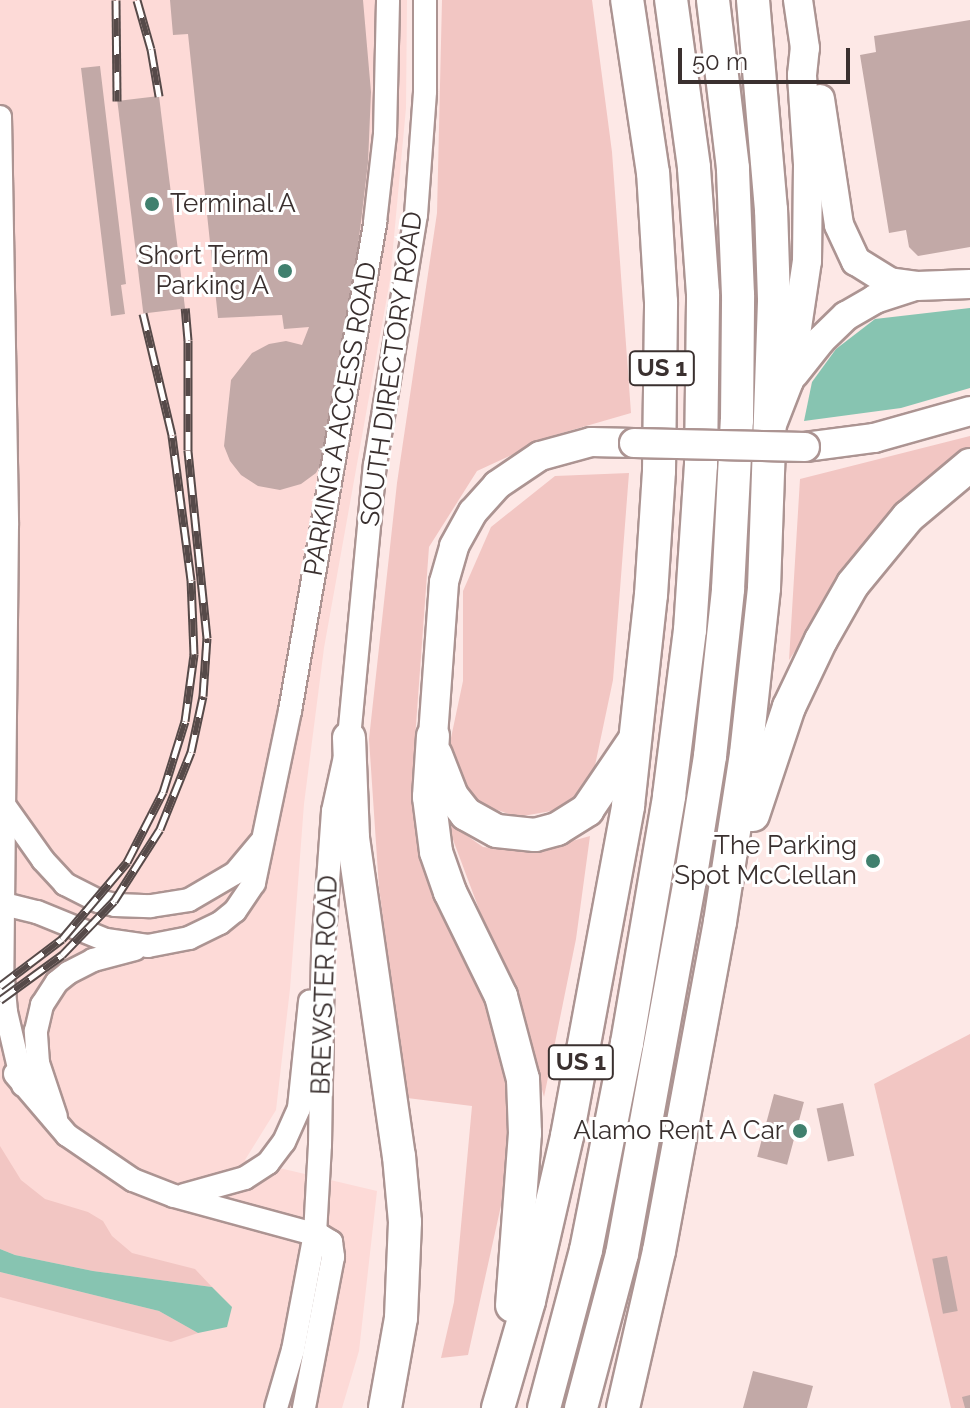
<!DOCTYPE html>
<html>
<head>
<meta charset="utf-8">
<style>
  body { margin:0 }
  #map { position:relative; width:970px; height:1408px; overflow:hidden; background:#fde8e6; font-family:Raleway,sans-serif }
  div>[style] { position:absolute }
  .built>* { inset:0; background:#fddad7 }
  .green>* { inset:0; background:#f2c6c3 }
  .water>* { inset:0; background:#87c4b1 }
  .building>* { inset:0; background:#c2a9a7; transform-origin:0 0 }
  .roads { filter:drop-shadow(2px 0 #ac9492) drop-shadow(-2px 0 #ac9492) drop-shadow(0 2px #ac9492) drop-shadow(0 -2px #ac9492) }
  .minor>* { height:22px; margin:-11px; padding:0 11px; transform-origin:11px; border-radius:11px; background:#fff }
  .major>* { height:28px; margin:-14px; padding:0 14px; transform-origin:14px; border-radius:14px; background:#fff }
  .highway>* { height:32px; margin:-16px; padding:0 16px; transform-origin:16px; border-radius:16px; background:#fff }
  .rail>* { height:9px; margin-top:-4.5px; transform-origin:0; background:repeating-linear-gradient(90deg,#fff 0 18px,#564a49 0 36px); box-sizing:border-box; border-block:2px solid #564a49 }
  .bridges { filter:drop-shadow(2px 0 #ac9492) drop-shadow(-2px 0 #ac9492) drop-shadow(0 2px #ac9492) drop-shadow(0 -2px #ac9492) }
  .major-bridge>* { height:28px; margin:-14px; padding:0 14px; transform-origin:14px; border-radius:14px; background:#fff }
  .dots>* { width:22px; height:22px; translate:-50% -50%; box-sizing:border-box; border:4px solid #fff; border-radius:50% }
  span { translate:-50% -50%; white-space:nowrap; text-align:center; line-height:1.15; -webkit-text-stroke:6px #fff; paint-order:stroke }
  .shield-label span { padding:2px 6px; background:#fff; border:2px solid; border-radius:6px; -webkit-text-stroke-width:0 }
  .shield-label { font-size:24px; color:#3a302f; font-weight:700 }
  .poi-label { font-size:26px; color:#3a302f }
  .left { translate:0 -50%; text-align:left }
  .right { translate:-100% -50%; text-align:right }
  .street-label { font-size:26px; color:#3a302f }
  .scale { position:absolute; left:678px; top:48px; width:172px; height:36px; box-sizing:border-box; border:4px solid #3a302f; border-top:0; padding-left:10px; font-size:24px; line-height:28px; white-space:nowrap; color:#3a302f; -webkit-text-stroke:6px #fff; paint-order:stroke }
</style>
</head>
<body>
<div id="map">
  <div class="built">
    <i style="clip-path:polygon(0 0,407px 0,406px 108px,390px 280px,324px 648px,304px 804px,290px 989px,276px 1110px,245px 1160px,377px 1191px,359px 1351px,342px 1408px,0 1408px)"></i>
  </div>
  <div class="green">
    <i style="clip-path:polygon(442px 0,592px 0,612px 152px,631px 413px,555px 435px,477px 471px,429px 547px,414px 752px,425px 870px,499px 1020px,510px 1070px,512px 1129px,504px 1192px,468px 1355px,441px 1358px,454px 1302px,472px 1106px,407px 1098px,379px 888px,369px 739px,397px 483px,437px 213px)"></i>
    <i style="clip-path:polygon(970px 436px,970px 447px,886px 516px,789px 660px,800px 479px)"></i>
    <i style="clip-path:polygon(629px 473px,613px 680px,593px 775px,563px 809px,517px 817px,475px 802px,448px 752px,463px 681px,463px 591px,491px 527px,555px 476px)"></i>
    <i style="clip-path:polygon(446px 821px,483px 847px,533px 852px,590px 836px,576px 939px,544px 1097px,531px 1048px)"></i>
    <i style="clip-path:polygon(970px 1034px,970px 1408px,951px 1408px,874px 1084px)"></i>
    <i style="clip-path:polygon(0 1146px,21px 1180px,45px 1199px,88px 1212px,103px 1221px,112px 1236px,132px 1253px,195px 1269px,212px 1287px,93px 1271px,15px 1255px,0 1249px)"></i>
    <i style="clip-path:polygon(0 1272px,159px 1311px,198px 1333px,171px 1342px,0 1297px)"></i>
  </div>
  <div class="water">
    <i style="clip-path:polygon(970px 308px,970px 388px,901px 408px,804px 421px,812px 382px,836px 349px,875px 319px)"></i>
    <i style="clip-path:polygon(0 1249px,15px 1255px,93px 1271px,212px 1287px,232px 1307px,227px 1327px,198px 1333px,159px 1311px,0 1272px)"></i>
  </div>
  <div class="building">
    <i style="clip-path:polygon(170px 0,363px 0,371px 92px,368px 163px,347px 339px,328px 451px,316px 473px,301px 484px,280px 490px,258px 486px,241px 475px,230px 461px,224px 446px,231px 380px,252px 353px,269px 344px,286px 341px,302px 345px,309px 327px,284px 329px,282px 315px,218px 318px,188px 34px,173px 35px)"></i>
    <i style="clip-path:polygon(970px 20px,970px 247px,918px 256px,909px 247px,906px 230px,889px 233px,860px 55px,876px 52px,874px 36px)"></i>
    <i style="clip-path:polygon(100px 66px,126px 284px,121px 285px,125px 314px,111px 316px,81px 68px)"></i>
    <i style="left:159px;top:96px;width:214px;height:42px;rotate:83deg"></i>
    <i style="left:774px;top:1094px;width:31px;height:65px;rotate:15deg"></i>
    <i style="left:843px;top:1103px;width:54px;height:27px;rotate:78deg"></i>
    <i style="left:947px;top:1256px;width:56px;height:15px;rotate:79deg"></i>
    <i style="clip-path:polygon(753px 1371px,813px 1386px,807px 1408px,743px 1408px)"></i>
    <i style="clip-path:polygon(970px 1395px,970px 1408px,965px 1408px,962px 1397px)"></i>
  </div>
  <div class="roads">
    <div class="minor">
      <i style="left:0;top:117px;width:408px;rotate:89deg"></i>
      <i style="left:7px;top:525px;width:443px;rotate:90.6deg"></i>
      <i style="left:2px;top:968px;width:44px;rotate:84.8deg"></i>
      <i style="left:6px;top:1012px;width:75px;rotate:76.9deg"></i>
      <i style="left:2px;top:802px;width:71px;rotate:54.7deg"></i>
      <i style="left:43px;top:860px;width:33px;rotate:47deg"></i>
      <i style="left:65px;top:884px;width:37px;rotate:27deg"></i>
      <i style="left:98px;top:901px;width:17px;rotate:13deg"></i>
      <i style="left:115px;top:905px;width:36px;rotate:2deg"></i>
      <i style="left:151px;top:906px;width:38px;rotate:-9deg"></i>
      <i style="left:189px;top:900px;width:53px;rotate:-30.4deg"></i>
      <i style="left:235px;top:873px;width:39px;rotate:-50deg"></i>
      <i style="left:0;top:903px;width:38px;rotate:14deg"></i>
      <i style="left:37px;top:912px;width:74px;rotate:22.1deg"></i>
      <i style="left:106px;top:940px;width:42px;rotate:8.1deg"></i>
      <i style="left:148px;top:946px;width:42px;rotate:-11deg"></i>
      <i style="left:189px;top:938px;width:34px;rotate:-26deg"></i>
      <i style="left:220px;top:923px;width:19px;rotate:-39deg"></i>
      <i style="left:235px;top:911px;width:34px;rotate:-56deg"></i>
      <i style="left:254px;top:883px;width:176px;rotate:-78.2deg"></i>
      <i style="left:290px;top:711px;width:496px;rotate:-80.1deg"></i>
      <i style="left:375px;top:222px;width:89px;rotate:-83.5deg"></i>
      <i style="left:385px;top:134px;width:134px;rotate:-88.7deg"></i>
      <i style="left:15px;top:1074px;width:80px;rotate:49.6deg"></i>
      <i style="left:67px;top:1135px;width:80px;rotate:34.3deg"></i>
      <i style="left:133px;top:1180px;width:44px;rotate:21.3deg"></i>
      <i style="left:174px;top:1196px;width:152px;rotate:15.2deg"></i>
      <i style="left:321px;top:1236px;width:12px;rotate:31deg"></i>
      <i style="left:331px;top:1242px;width:15px;rotate:82deg"></i>
      <i style="left:333px;top:1257px;width:154px;rotate:100.9deg"></i>
      <i style="left:56px;top:1117px;width:57px;rotate:-108.4deg"></i>
      <i style="left:38px;top:1063px;width:32px;rotate:-94deg"></i>
      <i style="left:36px;top:1031px;width:27px;rotate:-77deg"></i>
      <i style="left:42px;top:1005px;width:27px;rotate:-57deg"></i>
      <i style="left:57px;top:982px;width:14px;rotate:-39deg"></i>
      <i style="left:68px;top:973px;width:28px;rotate:-27deg"></i>
      <i style="left:93px;top:960px;width:43px;rotate:-14.7deg"></i>
      <i style="left:184px;top:1195px;width:63px;rotate:-15.6deg"></i>
      <i style="left:245px;top:1178px;width:27px;rotate:-33deg"></i>
      <i style="left:268px;top:1163px;width:26px;rotate:-53deg"></i>
      <i style="left:284px;top:1142px;width:37px;rotate:-66deg"></i>
      <i style="left:299px;top:1108px;width:107px;rotate:-84.1deg"></i>
      <i style="left:276px;top:1408px;width:60px;rotate:-73.7deg"></i>
      <i style="left:293px;top:1350px;width:118px;rotate:-79.3deg"></i>
      <i style="left:315px;top:1234px;width:89px;rotate:-86.8deg"></i>
      <i style="left:320px;top:1145px;width:194px;rotate:-89.1deg"></i>
      <i style="left:323px;top:951px;width:140px;rotate:-85.9deg"></i>
      <i style="left:333px;top:811px;width:75px;rotate:-77.6deg"></i>
      <i style="left:349px;top:738px;width:274px;rotate:-84.6deg"></i>
      <i style="left:375px;top:465px;width:253px;rotate:-80.7deg"></i>
      <i style="left:416px;top:215px;width:124px;rotate:-85.8deg"></i>
      <i style="left:425px;top:91px;width:91px;rotate:-90deg"></i>
    </div>
    <div class="major">
      <i style="left:820px;top:99px;width:127px;rotate:81.4deg"></i>
      <i style="left:839px;top:225px;width:40px;rotate:65deg"></i>
      <i style="left:856px;top:261px;width:39px;rotate:32deg"></i>
      <i style="left:889px;top:282px;width:28px;rotate:8deg"></i>
      <i style="left:917px;top:286px;width:53px;rotate:-2.2deg"></i>
      <i style="left:794px;top:374px;width:43px;rotate:-51.5deg"></i>
      <i style="left:821px;top:340px;width:35px;rotate:-44deg"></i>
      <i style="left:846px;top:316px;width:34px;rotate:-30deg"></i>
      <i style="left:875px;top:299px;width:39px;rotate:-18deg"></i>
      <i style="left:773px;top:422px;width:44px;rotate:-68.7deg"></i>
      <i style="left:789px;top:381px;width:121px;rotate:-81.5deg"></i>
      <i style="left:807px;top:261px;width:97px;rotate:-89.4deg"></i>
      <i style="left:808px;top:164px;width:89px;rotate:-93.9deg"></i>
      <i style="left:802px;top:75px;width:27px;rotate:-84deg"></i>
      <i style="left:805px;top:48px;width:49px;rotate:-98.3deg"></i>
      <i style="left:805px;top:447px;width:70px;rotate:-7.4deg"></i>
      <i style="left:874px;top:438px;width:100px;rotate:-15.7deg"></i>
      <i style="left:433px;top:736px;width:154px;rotate:-85.9deg"></i>
      <i style="left:444px;top:582px;width:37px;rotate:-74deg"></i>
      <i style="left:454px;top:546px;width:39px;rotate:-61deg"></i>
      <i style="left:473px;top:512px;width:36px;rotate:-48deg"></i>
      <i style="left:497px;top:485px;width:52px;rotate:-34deg"></i>
      <i style="left:540px;top:456px;width:53px;rotate:-15.4deg"></i>
      <i style="left:591px;top:442px;width:43px;rotate:1.3deg"></i>
    </div>
    <div class="highway">
      <i style="left:433px;top:736px;width:61px;rotate:93.8deg"></i>
      <i style="left:429px;top:797px;width:55px;rotate:82.7deg"></i>
      <i style="left:436px;top:852px;width:42px;rotate:70.7deg"></i>
      <i style="left:450px;top:892px;width:116px;rotate:63.9deg"></i>
      <i style="left:501px;top:996px;width:86px;rotate:75.2deg"></i>
      <i style="left:523px;top:1079px;width:54px;rotate:87.9deg"></i>
      <i style="left:525px;top:1133px;width:173px;rotate:94.3deg"></i>
      <i style="left:349px;top:738px;width:100px;rotate:87.7deg"></i>
      <i style="left:353px;top:838px;width:321px;rotate:81.8deg"></i>
      <i style="left:399px;top:1156px;width:66px;rotate:84.8deg"></i>
      <i style="left:405px;top:1222px;width:96px;rotate:92.4deg"></i>
      <i style="left:401px;top:1318px;width:91px;rotate:100.1deg"></i>
      <i style="left:436px;top:755px;width:44px;rotate:68.7deg"></i>
      <i style="left:452px;top:796px;width:23px;rotate:52deg"></i>
      <i style="left:466px;top:814px;width:35px;rotate:29deg"></i>
      <i style="left:497px;top:831px;width:38px;rotate:6deg"></i>
      <i style="left:535px;top:835px;width:23px;rotate:-15deg"></i>
      <i style="left:557px;top:829px;width:36px;rotate:-32deg"></i>
      <i style="left:587px;top:810px;width:82px;rotate:-55.9deg"></i>
      <i style="left:753px;top:815px;width:114px;rotate:-71.6deg"></i>
      <i style="left:789px;top:707px;width:74px;rotate:-64.5deg"></i>
      <i style="left:821px;top:640px;width:64px;rotate:-60.3deg"></i>
      <i style="left:853px;top:584px;width:87px;rotate:-50.6deg"></i>
      <i style="left:908px;top:517px;width:81px;rotate:-40deg"></i>
      <i style="left:498px;top:1408px;width:111px;rotate:-73.8deg"></i>
      <i style="left:529px;top:1301px;width:169px;rotate:-77deg"></i>
      <i style="left:567px;top:1136px;width:336px;rotate:-79.5deg"></i>
      <i style="left:628px;top:806px;width:212px;rotate:-83.8deg"></i>
      <i style="left:651px;top:595px;width:124px;rotate:-86.3deg"></i>
      <i style="left:659px;top:471px;width:169px;rotate:-89.3deg"></i>
      <i style="left:661px;top:302px;width:129px;rotate:-93.5deg"></i>
      <i style="left:653px;top:173px;width:175px;rotate:-98.5deg"></i>
      <i style="left:544px;top:1408px;width:163px;rotate:-75.1deg"></i>
      <i style="left:586px;top:1250px;width:211px;rotate:-78.8deg"></i>
      <i style="left:627px;top:1043px;width:251px;rotate:-80.3deg"></i>
      <i style="left:669px;top:796px;width:167px;rotate:-82.8deg"></i>
      <i style="left:690px;top:630px;width:165px;rotate:-86.2deg"></i>
      <i style="left:701px;top:465px;width:171px;rotate:-89.3deg"></i>
      <i style="left:703px;top:294px;width:127px;rotate:-94.1deg"></i>
      <i style="left:694px;top:167px;width:169px;rotate:-97.8deg"></i>
      <i style="left:581px;top:1408px;width:159px;rotate:-75.1deg"></i>
      <i style="left:622px;top:1254px;width:379px;rotate:-79.7deg"></i>
      <i style="left:690px;top:881px;width:127px;rotate:-80.9deg"></i>
      <i style="left:710px;top:756px;width:168px;rotate:-83.8deg"></i>
      <i style="left:728px;top:589px;width:169px;rotate:-87deg"></i>
      <i style="left:737px;top:420px;width:125px;rotate:-89.5deg"></i>
      <i style="left:738px;top:295px;width:127px;rotate:-92.3deg"></i>
      <i style="left:733px;top:168px;width:169px;rotate:-96.8deg"></i>
      <i style="left:623px;top:1408px;width:161px;rotate:-77.1deg"></i>
      <i style="left:659px;top:1251px;width:335px;rotate:-79.5deg"></i>
      <i style="left:720px;top:922px;width:170px;rotate:-81.2deg"></i>
      <i style="left:746px;top:754px;width:167px;rotate:-83.8deg"></i>
      <i style="left:764px;top:588px;width:289px;rotate:-88deg"></i>
      <i style="left:774px;top:299px;width:89px;rotate:-91.9deg"></i>
      <i style="left:771px;top:210px;width:211px;rotate:-94.9deg"></i>
    </div>
  </div>
  <div class="rail">
    <i style="left:116px;top:0;width:101px;rotate:89.4deg"></i>
    <i style="left:137px;top:0;width:51px;rotate:74.1deg"></i>
    <i style="left:151px;top:49px;width:48px;rotate:80.3deg"></i>
    <i style="left:0;top:986px;width:78px;rotate:-37.2deg"></i>
    <i style="left:62px;top:939px;width:101px;rotate:-49.8deg"></i>
    <i style="left:127px;top:862px;width:79px;rotate:-62.8deg"></i>
    <i style="left:163px;top:792px;width:74px;rotate:-72.8deg"></i>
    <i style="left:185px;top:721px;width:68px;rotate:-82.3deg"></i>
    <i style="left:194px;top:654px;width:74px;rotate:-92.3deg"></i>
    <i style="left:191px;top:580px;width:146px;rotate:-97.5deg"></i>
    <i style="left:172px;top:435px;width:125px;rotate:-103.4deg"></i>
    <i style="left:0;top:1000px;width:77px;rotate:-36deg"></i>
    <i style="left:62px;top:955px;width:75px;rotate:-46.1deg"></i>
    <i style="left:114px;top:901px;width:85px;rotate:-57.4deg"></i>
    <i style="left:160px;top:829px;width:83px;rotate:-68.1deg"></i>
    <i style="left:191px;top:752px;width:57px;rotate:-77.9deg"></i>
    <i style="left:203px;top:696px;width:58px;rotate:-86.1deg"></i>
    <i style="left:207px;top:638px;width:189px;rotate:-95.8deg"></i>
    <i style="left:188px;top:450px;width:110px;rotate:-90deg"></i>
    <i style="left:188px;top:340px;width:32px;rotate:-95deg"></i>
  </div>
  <div class="bridges">
    <div class="major-bridge">
      <i style="left:634px;top:443px;width:171px;rotate:1.3deg"></i>
    </div>
  </div>
  <div class="dots">
    <i style="left:152px;top:204px;background:#40806e"></i>
    <i style="left:285px;top:271px;background:#40806e"></i>
    <i style="left:873px;top:861px;background:#40806e"></i>
    <i style="left:800px;top:1131px;background:#40806e"></i>
  </div>
  <div class="shield-label">
    <span style="left:662px;top:368px">US 1</span>
    <span style="left:581px;top:1062px">US 1</span>
  </div>
  <div class="poi-label">
    <span class="left" style="left:170px;top:204px">Terminal A</span>
    <span class="right" style="left:269px;top:271px">Short Term<br>Parking A</span>
    <span class="right" style="left:857px;top:861px">The Parking<br>Spot McClellan</span>
    <span class="right" style="left:784px;top:1131px">Alamo Rent A Car</span>
  </div>
  <div class="street-label">
    <span style="left:392px;top:369px;rotate:-82deg">SOUTH DIRECTORY ROAD</span>
    <span style="left:341px;top:419px;rotate:-80deg">PARKING A ACCESS ROAD</span>
    <span style="left:325px;top:985px;rotate:-88deg">BREWSTER ROAD</span>
  </div>
  <div class="scale">50 m</div>
</div>
</body>
</html>
